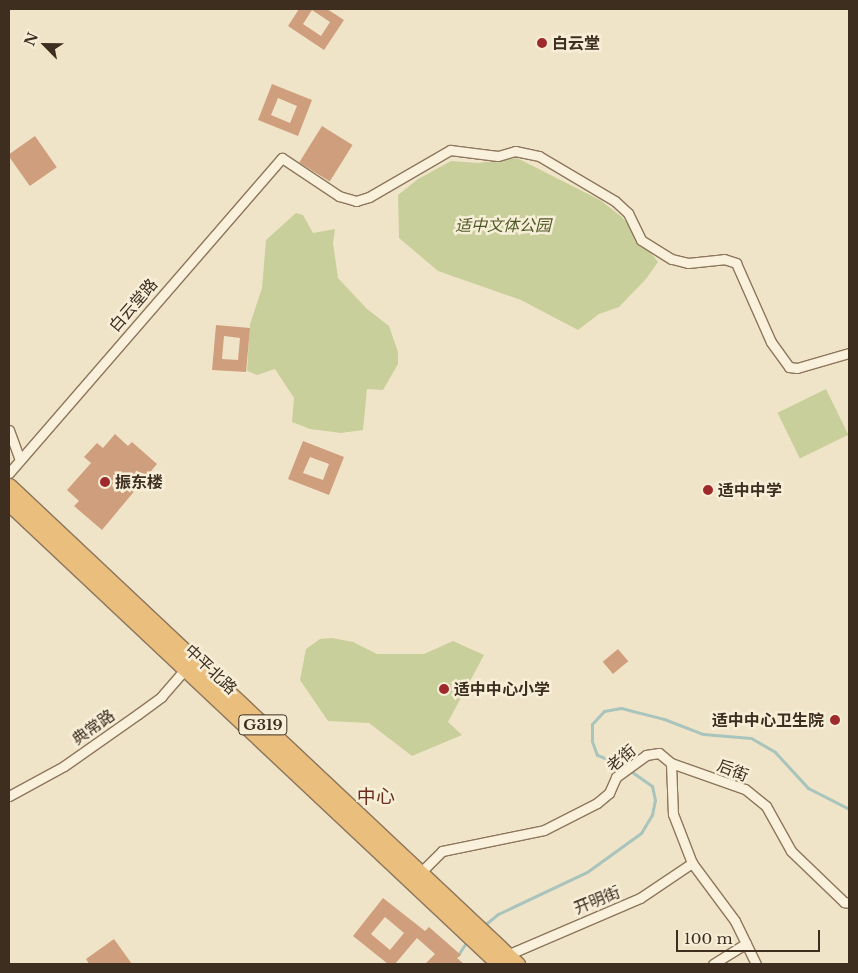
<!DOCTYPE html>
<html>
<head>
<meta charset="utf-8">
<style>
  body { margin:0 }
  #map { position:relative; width:858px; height:973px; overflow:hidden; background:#f0e4c8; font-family:"Libre Baskerville","Noto Sans SC",serif }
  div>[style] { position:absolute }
  .green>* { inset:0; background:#c9cf9b; transform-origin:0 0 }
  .stream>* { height:3px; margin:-1.5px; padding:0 1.5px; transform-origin:1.5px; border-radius:1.5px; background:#a9c4bc }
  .building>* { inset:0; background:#cf9f7d; transform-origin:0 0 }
  .roads { filter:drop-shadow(1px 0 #8d765c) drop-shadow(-1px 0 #8d765c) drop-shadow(0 1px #8d765c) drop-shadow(0 -1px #8d765c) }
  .minor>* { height:9px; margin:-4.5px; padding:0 4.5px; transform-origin:4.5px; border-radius:4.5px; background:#faf1dc }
  .trunk>* { height:15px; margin:-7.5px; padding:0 7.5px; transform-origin:7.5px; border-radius:7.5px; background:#eabe7c }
  .dots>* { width:14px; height:14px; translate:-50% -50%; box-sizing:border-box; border:2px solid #f7eed8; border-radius:50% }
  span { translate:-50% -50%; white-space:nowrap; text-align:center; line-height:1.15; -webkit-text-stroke:5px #f7eed8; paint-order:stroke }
  .shield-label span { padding:1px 4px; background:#f7eed8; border:1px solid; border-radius:4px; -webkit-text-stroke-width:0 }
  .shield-label { font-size:15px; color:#3d2e20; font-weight:700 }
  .poi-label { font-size:16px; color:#3d2e20; font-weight:700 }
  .left { translate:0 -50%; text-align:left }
  .right { translate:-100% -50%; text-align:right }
  .park-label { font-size:16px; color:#4d5a26; font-style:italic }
  .street-label { font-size:16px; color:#3d2e20 }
  .quarter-label { font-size:19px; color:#6b2e1e }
  .frame { position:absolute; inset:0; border:10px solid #3d2e20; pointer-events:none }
  .north { position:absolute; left:20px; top:20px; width:50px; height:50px; -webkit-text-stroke:4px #f7eed8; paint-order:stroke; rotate:293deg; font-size:14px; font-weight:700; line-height:20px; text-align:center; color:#3d2e20 }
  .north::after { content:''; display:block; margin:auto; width:18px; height:22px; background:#3d2e20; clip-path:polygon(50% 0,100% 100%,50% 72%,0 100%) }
  .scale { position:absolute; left:676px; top:930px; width:144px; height:22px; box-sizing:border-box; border:2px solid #3d2e20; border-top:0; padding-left:6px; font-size:15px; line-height:18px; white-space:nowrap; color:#3d2e20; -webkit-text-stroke:4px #f7eed8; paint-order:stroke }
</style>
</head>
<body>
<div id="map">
  <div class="green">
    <i style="clip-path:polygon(517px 158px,600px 200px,622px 217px,658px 262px,646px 279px,619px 307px,599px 314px,578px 330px,521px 300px,438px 271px,399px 238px,398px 195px,418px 179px,451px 161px,478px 163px)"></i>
    <i style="clip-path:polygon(296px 213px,303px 215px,313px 233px,335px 229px,333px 243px,338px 278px,367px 309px,389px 326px,398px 352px,398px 364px,383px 390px,367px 389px,363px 430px,341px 433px,310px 429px,292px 422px,294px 398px,275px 369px,257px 375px,247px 371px,250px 324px,262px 288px,266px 240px)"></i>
    <i style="left:826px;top:389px;width:51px;height:54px;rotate:64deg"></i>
    <i style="clip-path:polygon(332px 638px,353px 642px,377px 654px,424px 654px,453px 641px,484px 655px,448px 722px,462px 735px,412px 756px,369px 723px,328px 721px,300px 680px,306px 649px,320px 639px)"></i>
  </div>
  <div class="stream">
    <i style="left:482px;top:927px;width:21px;rotate:-39deg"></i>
    <i style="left:498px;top:914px;width:98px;rotate:-25.3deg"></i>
    <i style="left:587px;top:872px;width:67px;rotate:-35.8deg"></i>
    <i style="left:641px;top:833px;width:21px;rotate:-59deg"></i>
    <i style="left:652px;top:815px;width:15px;rotate:-79deg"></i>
    <i style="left:655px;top:800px;width:14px;rotate:-102deg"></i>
    <i style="left:652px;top:786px;width:37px;rotate:-145deg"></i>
    <i style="left:622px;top:765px;width:27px;rotate:-158deg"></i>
    <i style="left:597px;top:755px;width:15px;rotate:-110deg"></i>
    <i style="left:592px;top:741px;width:17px;rotate:-90deg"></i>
    <i style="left:592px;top:724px;width:18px;rotate:-47deg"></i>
    <i style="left:604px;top:711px;width:17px;rotate:-10deg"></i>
    <i style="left:621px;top:708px;width:44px;rotate:14.3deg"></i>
    <i style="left:664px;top:719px;width:42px;rotate:21deg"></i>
    <i style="left:703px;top:734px;width:48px;rotate:4.8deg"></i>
    <i style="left:751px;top:738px;width:28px;rotate:30deg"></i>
    <i style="left:775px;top:752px;width:49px;rotate:47.5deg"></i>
    <i style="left:808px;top:788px;width:46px;rotate:27.1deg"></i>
    <i style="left:458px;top:955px;width:17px;rotate:-57deg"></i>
  </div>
  <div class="building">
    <i style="clip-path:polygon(evenodd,299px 9px,327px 9px,344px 20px,324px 50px,288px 26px,299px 9px,312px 10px,330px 22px,321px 36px,303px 24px,312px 10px)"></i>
    <i style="clip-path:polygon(evenodd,272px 84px,312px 100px,298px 136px,258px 120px,272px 84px,278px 98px,297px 106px,290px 123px,271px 115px,278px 98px)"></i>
    <i style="left:322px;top:126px;width:36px;height:43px;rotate:32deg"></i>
    <i style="left:35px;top:136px;width:38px;height:33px;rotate:55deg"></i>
    <i style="clip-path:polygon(evenodd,216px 325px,250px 328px,246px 372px,212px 370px,216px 325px,224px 336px,240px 338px,238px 360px,222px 359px,224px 336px)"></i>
    <i style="clip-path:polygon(115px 434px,128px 446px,132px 442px,157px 464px,102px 530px,74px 506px,79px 501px,67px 490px,91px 463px,84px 457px,97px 443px,103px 448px)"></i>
    <i style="clip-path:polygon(evenodd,303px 441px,344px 457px,329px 495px,288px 479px,303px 441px,310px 457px,329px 464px,323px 480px,303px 473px,310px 457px)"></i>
    <i style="left:618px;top:649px;width:16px;height:20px;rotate:50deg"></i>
    <i style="clip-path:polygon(evenodd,383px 898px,425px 931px,429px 927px,461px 955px,457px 958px,464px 964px,425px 964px,435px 954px,417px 938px,395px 964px,388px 964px,353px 936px,383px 898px,385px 917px,404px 933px,390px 950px,371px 934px,385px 917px)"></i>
    <i style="clip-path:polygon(114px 939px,132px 964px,89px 964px,86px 959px)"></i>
  </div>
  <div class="roads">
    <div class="minor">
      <i style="left:9px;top:430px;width:32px;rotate:70deg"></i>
      <i style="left:9px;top:473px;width:417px;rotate:-49.1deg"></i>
      <i style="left:282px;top:158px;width:69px;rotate:33.7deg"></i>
      <i style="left:339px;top:196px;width:18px;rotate:16deg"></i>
      <i style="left:356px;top:201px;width:14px;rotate:-17deg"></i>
      <i style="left:369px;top:197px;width:94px;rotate:-30.1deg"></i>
      <i style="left:450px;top:150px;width:48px;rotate:7.1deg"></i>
      <i style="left:498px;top:156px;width:18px;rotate:-16deg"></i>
      <i style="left:515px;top:151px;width:25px;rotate:12deg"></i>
      <i style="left:539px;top:156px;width:88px;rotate:30.6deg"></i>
      <i style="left:615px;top:201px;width:18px;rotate:43deg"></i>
      <i style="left:628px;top:213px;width:30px;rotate:64deg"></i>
      <i style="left:641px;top:240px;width:36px;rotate:32deg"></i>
      <i style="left:672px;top:259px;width:16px;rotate:14deg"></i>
      <i style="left:688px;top:263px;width:36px;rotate:-6deg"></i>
      <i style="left:724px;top:259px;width:13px;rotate:18deg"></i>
      <i style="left:736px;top:263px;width:86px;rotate:66.1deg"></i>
      <i style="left:771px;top:342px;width:31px;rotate:54deg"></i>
      <i style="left:789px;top:367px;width:8px;rotate:7deg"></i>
      <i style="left:797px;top:368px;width:54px;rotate:-16.1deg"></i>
      <i style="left:671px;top:763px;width:78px;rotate:19.4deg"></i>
      <i style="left:745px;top:789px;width:27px;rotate:39deg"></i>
      <i style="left:766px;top:806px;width:51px;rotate:60.9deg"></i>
      <i style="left:791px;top:851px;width:74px;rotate:43.9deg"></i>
      <i style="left:844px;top:902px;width:5px;rotate:11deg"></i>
      <i style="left:9px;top:796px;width:63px;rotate:-28.6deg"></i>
      <i style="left:64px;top:766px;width:90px;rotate:-35.1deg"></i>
      <i style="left:138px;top:714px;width:29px;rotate:-36deg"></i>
      <i style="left:161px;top:697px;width:37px;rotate:-49deg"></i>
      <i style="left:420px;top:873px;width:31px;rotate:-45deg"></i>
      <i style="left:442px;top:851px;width:104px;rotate:-11.6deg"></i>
      <i style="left:544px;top:830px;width:59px;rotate:-27deg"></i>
      <i style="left:597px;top:803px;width:16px;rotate:-40deg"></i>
      <i style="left:609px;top:793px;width:17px;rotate:-66deg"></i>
      <i style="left:616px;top:777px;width:37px;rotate:-36deg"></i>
      <i style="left:646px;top:755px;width:13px;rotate:-9deg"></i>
      <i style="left:659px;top:753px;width:16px;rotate:40deg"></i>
      <i style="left:671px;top:763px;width:51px;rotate:87.8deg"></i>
      <i style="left:673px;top:814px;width:53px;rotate:68.8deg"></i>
      <i style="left:692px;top:863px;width:72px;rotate:53.4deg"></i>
      <i style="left:735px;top:921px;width:48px;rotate:64deg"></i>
      <i style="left:507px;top:955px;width:145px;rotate:-23.2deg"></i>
      <i style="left:640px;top:898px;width:63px;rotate:-33.9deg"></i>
      <i style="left:713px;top:964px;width:39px;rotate:-32deg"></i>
    </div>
    <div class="trunk">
      <i style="left:9px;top:486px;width:698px;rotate:43.26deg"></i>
      <i style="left:9px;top:503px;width:673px;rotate:43.25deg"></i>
    </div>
  </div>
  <div class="dots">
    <i style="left:542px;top:43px;background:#9e2a2b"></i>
    <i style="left:105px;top:482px;background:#9e2a2b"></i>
    <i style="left:708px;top:490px;background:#9e2a2b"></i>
    <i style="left:444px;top:689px;background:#9e2a2b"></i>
    <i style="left:835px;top:720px;background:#9e2a2b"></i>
  </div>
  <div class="shield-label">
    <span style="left:263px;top:725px">G319</span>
  </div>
  <div class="poi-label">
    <span class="left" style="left:552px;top:43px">白云堂</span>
    <span class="left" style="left:115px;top:482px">振东楼</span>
    <span class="left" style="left:718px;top:490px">适中中学</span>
    <span class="left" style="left:454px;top:689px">适中中心小学</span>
    <span class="right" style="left:824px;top:720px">适中中心卫生院</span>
  </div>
  <div class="park-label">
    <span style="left:503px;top:225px">适中文体公园</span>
  </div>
  <div class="street-label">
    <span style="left:133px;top:305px;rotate:-49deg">白云堂路</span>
    <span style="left:211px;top:669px;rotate:43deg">中平北路</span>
    <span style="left:93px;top:727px;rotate:-35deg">典常路</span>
    <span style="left:621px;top:758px;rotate:-40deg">老街</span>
    <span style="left:733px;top:770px;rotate:22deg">后街</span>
    <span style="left:597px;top:900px;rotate:-22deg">开明街</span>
  </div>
  <div class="quarter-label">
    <span style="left:376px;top:797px">中心</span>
  </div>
  <div class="frame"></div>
  <div class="north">N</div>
  <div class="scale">100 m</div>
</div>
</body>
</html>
